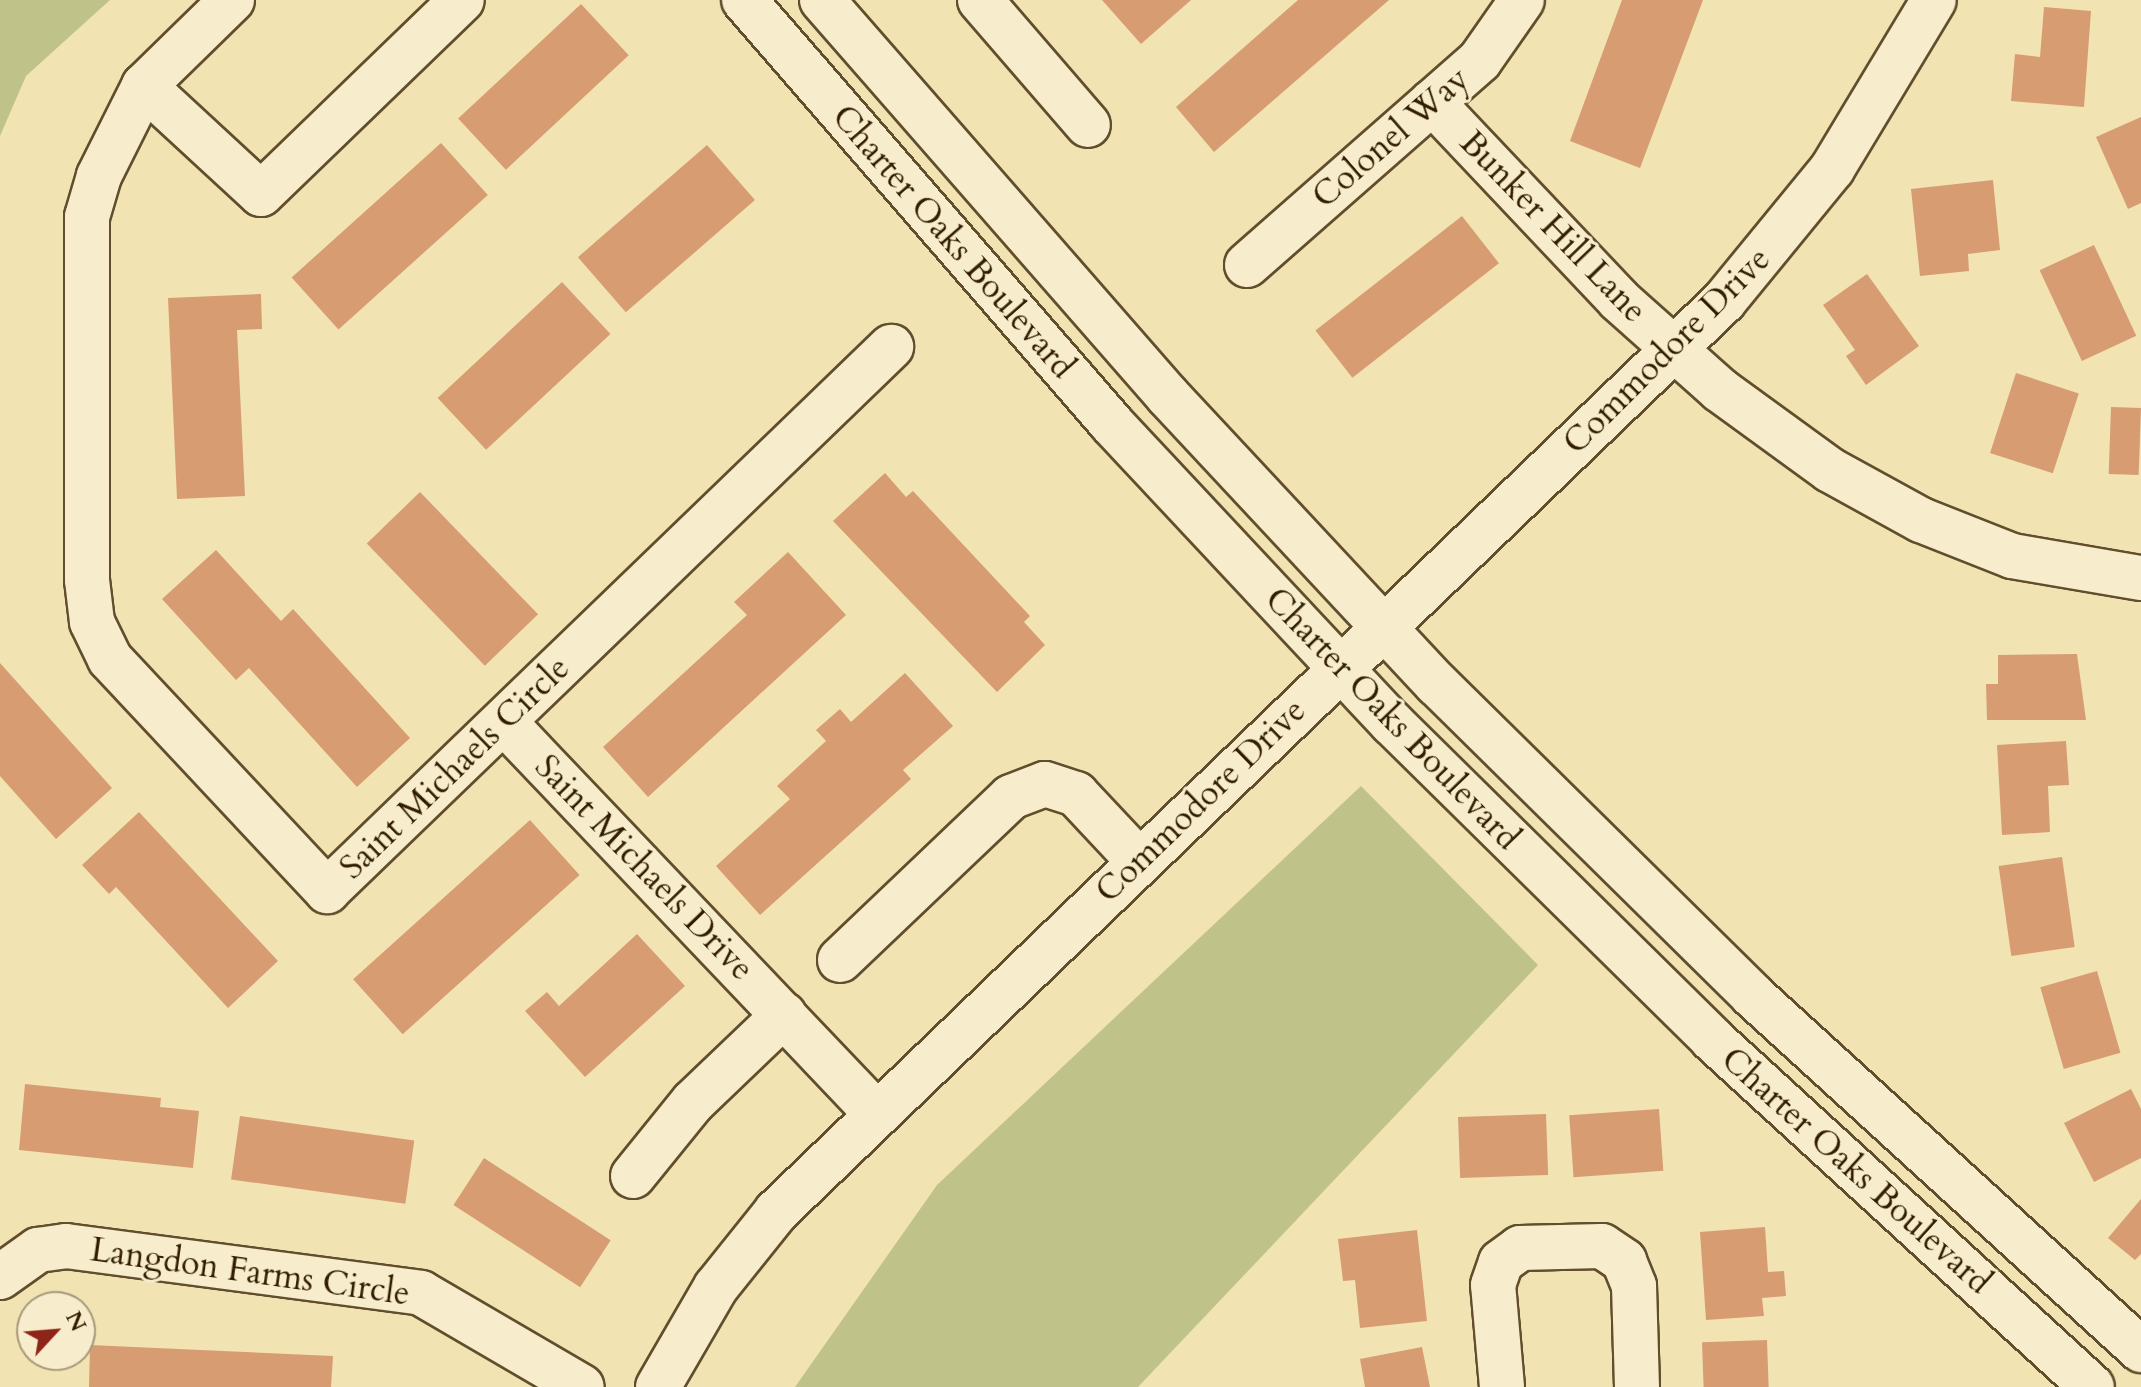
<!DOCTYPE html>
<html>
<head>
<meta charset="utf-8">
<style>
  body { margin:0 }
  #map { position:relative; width:2141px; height:1387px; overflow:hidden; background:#f2e3b2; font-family:Cardo,serif }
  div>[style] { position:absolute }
  .green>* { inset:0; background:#bfc389 }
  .building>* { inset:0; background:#d79c72; transform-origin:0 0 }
  .roads { filter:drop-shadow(2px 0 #614e2c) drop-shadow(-2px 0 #614e2c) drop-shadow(0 2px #614e2c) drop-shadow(0 -2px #614e2c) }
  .minor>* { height:44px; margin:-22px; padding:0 22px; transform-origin:22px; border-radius:22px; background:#f7edcd }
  span { translate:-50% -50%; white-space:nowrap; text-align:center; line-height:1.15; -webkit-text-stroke:6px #f7edcd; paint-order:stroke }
  .street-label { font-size:34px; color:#311c00 }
  .north { position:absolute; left:16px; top:1291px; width:80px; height:80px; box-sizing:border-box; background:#f7edcd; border:2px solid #a8997b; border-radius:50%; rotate:64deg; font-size:22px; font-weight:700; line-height:32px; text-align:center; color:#311c00 }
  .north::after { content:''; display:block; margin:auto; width:28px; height:36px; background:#8f2418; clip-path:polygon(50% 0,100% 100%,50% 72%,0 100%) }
</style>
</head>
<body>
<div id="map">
  <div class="green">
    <i style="clip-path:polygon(0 0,110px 0,26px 76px,0 136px)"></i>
    <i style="clip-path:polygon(1361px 786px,1538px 965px,1138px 1387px,795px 1387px,937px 1185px)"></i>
  </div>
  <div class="building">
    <i style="clip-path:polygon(1102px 0,1191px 0,1141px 44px)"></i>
    <i style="clip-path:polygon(1298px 0,1389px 0,1214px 152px,1176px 107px)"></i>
    <i style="clip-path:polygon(1622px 0,1703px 0,1640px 168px,1570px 141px)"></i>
    <i style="left:581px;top:4px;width:70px;height:168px;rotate:47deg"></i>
    <i style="clip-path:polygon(2044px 7px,2091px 11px,2084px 107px,2011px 101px,2015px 54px,2040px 57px)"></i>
    <i style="clip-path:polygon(2141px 117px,2141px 203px,2128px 209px,2096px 137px)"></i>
    <i style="left:441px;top:143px;width:70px;height:201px;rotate:48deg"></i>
    <i style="left:707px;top:145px;width:73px;height:171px;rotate:49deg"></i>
    <i style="clip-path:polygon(1993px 180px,2000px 250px,1968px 254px,1969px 271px,1920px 276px,1911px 189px)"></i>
    <i style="left:1462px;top:216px;width:60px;height:186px;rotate:52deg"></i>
    <i style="left:2094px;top:245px;width:100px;height:60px;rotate:65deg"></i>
    <i style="clip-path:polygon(1867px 274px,1919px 346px,1866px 385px,1846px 356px,1855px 350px,1823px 305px)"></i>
    <i style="left:562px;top:282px;width:71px;height:170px;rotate:47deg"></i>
    <i style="clip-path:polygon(261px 294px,262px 329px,237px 330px,245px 496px,177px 499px,168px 298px)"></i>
    <i style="left:2016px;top:373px;width:66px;height:84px;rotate:18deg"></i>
    <i style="left:2111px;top:407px;width:30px;height:67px;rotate:2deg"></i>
    <i style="clip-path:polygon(885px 473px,906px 497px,913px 491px,1030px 616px,1024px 622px,1045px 645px,997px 692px,833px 521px)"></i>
    <i style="left:420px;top:492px;width:170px;height:74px;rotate:46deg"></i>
    <i style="clip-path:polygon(216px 550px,281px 621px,293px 609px,410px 738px,357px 787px,249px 668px,236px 680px,162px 599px)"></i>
    <i style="clip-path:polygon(788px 552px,846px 615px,648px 797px,603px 747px,747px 615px,734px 602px)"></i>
    <i style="clip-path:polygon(2077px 654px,2086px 720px,1987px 720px,1986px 684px,1998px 684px,1998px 655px)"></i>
    <i style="clip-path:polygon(0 663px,112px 788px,56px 839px,0 776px)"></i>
    <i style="clip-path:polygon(905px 673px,953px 726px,903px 770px,911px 779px,760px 915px,716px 866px,790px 799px,777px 786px,826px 741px,816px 730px,840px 709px,851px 722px)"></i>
    <i style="clip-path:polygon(2066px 741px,2069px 785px,2048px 786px,2050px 832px,2002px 835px,1997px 745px)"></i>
    <i style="clip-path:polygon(139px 812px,278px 961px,228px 1008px,116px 887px,109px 894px,82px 865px)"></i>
    <i style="left:530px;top:820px;width:74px;height:238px;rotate:48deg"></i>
    <i style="left:2062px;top:857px;width:91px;height:64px;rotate:82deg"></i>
    <i style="clip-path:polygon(637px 934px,685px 986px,585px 1077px,525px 1011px,547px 992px,559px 1006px)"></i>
    <i style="left:2097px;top:971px;width:85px;height:59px;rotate:74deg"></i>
    <i style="clip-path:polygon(25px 1084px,161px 1098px,160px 1107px,199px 1111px,193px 1168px,19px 1150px)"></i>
    <i style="clip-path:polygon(2131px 1089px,2141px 1109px,2141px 1158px,2094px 1182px,2064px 1123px)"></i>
    <i style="left:1659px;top:1109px;width:62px;height:90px;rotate:86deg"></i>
    <i style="left:1546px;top:1114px;width:61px;height:88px;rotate:88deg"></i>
    <i style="left:240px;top:1116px;width:176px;height:64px;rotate:8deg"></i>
    <i style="left:484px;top:1158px;width:151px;height:56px;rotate:33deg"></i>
    <i style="clip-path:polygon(2141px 1199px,2141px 1254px,2135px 1260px,2108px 1238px)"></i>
    <i style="clip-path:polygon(1765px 1227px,1768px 1272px,1784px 1271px,1786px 1296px,1762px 1298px,1764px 1316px,1706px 1320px,1700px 1232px)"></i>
    <i style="clip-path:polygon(1417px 1230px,1427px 1321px,1360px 1328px,1355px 1280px,1343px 1281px,1338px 1239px)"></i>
    <i style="left:1767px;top:1340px;width:47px;height:65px;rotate:88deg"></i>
    <i style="clip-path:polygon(90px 1345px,333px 1356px,331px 1387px,89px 1387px)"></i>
    <i style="clip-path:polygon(1422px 1347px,1430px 1387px,1365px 1387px,1360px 1359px)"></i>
  </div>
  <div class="roads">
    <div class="minor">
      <i style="left:232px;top:0;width:123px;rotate:135.7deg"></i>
      <i style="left:144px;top:86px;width:101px;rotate:116.6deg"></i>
      <i style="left:99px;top:176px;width:43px;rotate:106.3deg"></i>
      <i style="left:87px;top:217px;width:363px;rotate:90deg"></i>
      <i style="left:87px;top:580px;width:42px;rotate:83.2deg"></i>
      <i style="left:92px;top:622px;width:41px;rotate:64.1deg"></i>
      <i style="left:110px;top:659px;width:318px;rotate:46.9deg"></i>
      <i style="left:327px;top:891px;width:784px;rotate:-43.97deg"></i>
      <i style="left:744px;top:0;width:561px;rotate:49.04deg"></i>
      <i style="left:1112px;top:424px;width:410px;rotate:46.9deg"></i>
      <i style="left:1392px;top:723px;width:450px;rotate:44.6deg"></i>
      <i style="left:1712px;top:1039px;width:515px;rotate:42.48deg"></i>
      <i style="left:822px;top:0;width:526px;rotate:48.86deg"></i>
      <i style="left:1168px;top:396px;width:394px;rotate:47deg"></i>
      <i style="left:1437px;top:684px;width:443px;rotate:44.6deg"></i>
      <i style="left:1752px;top:995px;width:527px;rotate:42.38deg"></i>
      <i style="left:980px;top:0;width:165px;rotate:49.2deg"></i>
      <i style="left:144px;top:86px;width:159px;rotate:42.7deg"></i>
      <i style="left:261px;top:194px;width:279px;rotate:-44deg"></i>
      <i style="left:1432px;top:102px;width:272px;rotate:46.6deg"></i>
      <i style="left:1619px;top:300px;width:135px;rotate:41.7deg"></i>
      <i style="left:1720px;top:390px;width:136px;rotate:36deg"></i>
      <i style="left:1830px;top:470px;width:104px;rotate:28.8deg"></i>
      <i style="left:1921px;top:520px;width:98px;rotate:21.6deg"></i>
      <i style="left:2012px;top:556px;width:131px;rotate:9.7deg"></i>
      <i style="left:1247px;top:265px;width:310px;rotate:-41.3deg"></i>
      <i style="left:1480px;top:60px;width:73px;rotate:-55deg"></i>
      <i style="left:504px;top:722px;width:540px;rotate:46.43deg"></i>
      <i style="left:840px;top:960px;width:236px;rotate:-43.6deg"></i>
      <i style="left:1011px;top:797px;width:36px;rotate:-21deg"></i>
      <i style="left:1045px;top:784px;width:33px;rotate:18deg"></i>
      <i style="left:1076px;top:794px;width:92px;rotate:46.8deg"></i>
      <i style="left:633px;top:1176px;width:95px;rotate:-51deg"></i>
      <i style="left:693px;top:1102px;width:126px;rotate:-43.7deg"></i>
      <i style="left:0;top:1277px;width:47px;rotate:-35.4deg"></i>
      <i style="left:38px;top:1250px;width:28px;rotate:-8deg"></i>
      <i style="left:66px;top:1246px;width:358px;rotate:7.5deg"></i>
      <i style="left:421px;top:1293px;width:186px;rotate:30.3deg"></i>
      <i style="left:658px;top:1387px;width:116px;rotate:-59.9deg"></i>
      <i style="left:716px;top:1287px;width:96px;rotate:-51.3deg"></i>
      <i style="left:776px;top:1212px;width:1315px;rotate:-43.86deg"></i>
      <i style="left:1724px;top:301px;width:171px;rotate:-50.7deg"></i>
      <i style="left:1832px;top:169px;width:197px;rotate:-58.9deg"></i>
      <i style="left:1502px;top:1387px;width:102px;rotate:-95deg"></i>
      <i style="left:1493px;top:1285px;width:24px;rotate:-71deg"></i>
      <i style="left:1501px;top:1262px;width:24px;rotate:-36deg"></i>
      <i style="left:1520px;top:1248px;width:82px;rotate:-1.4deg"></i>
      <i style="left:1602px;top:1246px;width:27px;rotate:34deg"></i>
      <i style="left:1624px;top:1261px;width:27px;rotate:68deg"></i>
      <i style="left:1634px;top:1286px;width:101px;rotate:88.3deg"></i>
    </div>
  </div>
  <div class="street-label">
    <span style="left:1391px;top:138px;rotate:-41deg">Colonel Way</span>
    <span style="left:1553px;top:227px;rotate:46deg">Bunker Hill Lane</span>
    <span style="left:953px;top:242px;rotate:49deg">Charter Oaks Boulevard</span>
    <span style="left:1667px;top:351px;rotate:-45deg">Commodore Drive</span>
    <span style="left:1392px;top:719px;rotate:46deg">Charter Oaks Boulevard</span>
    <span style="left:455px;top:768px;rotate:-44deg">Saint Michaels Circle</span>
    <span style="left:1201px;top:801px;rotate:-44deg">Commodore Drive</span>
    <span style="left:644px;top:868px;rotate:46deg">Saint Michaels Drive</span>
    <span style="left:1856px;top:1171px;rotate:42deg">Charter Oaks Boulevard</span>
    <span style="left:250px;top:1272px;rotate:8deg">Langdon Farms Circle</span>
  </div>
  <div class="north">N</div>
</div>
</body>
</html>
